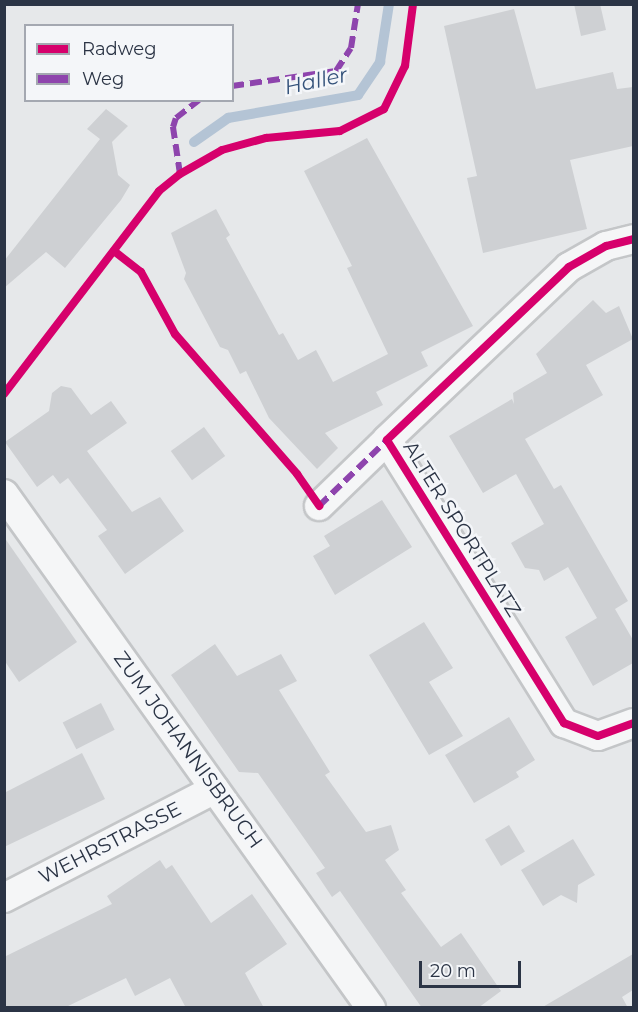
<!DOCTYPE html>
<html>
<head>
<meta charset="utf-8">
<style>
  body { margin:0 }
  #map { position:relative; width:638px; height:1012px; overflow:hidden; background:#e6e8ea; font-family:Montserrat,sans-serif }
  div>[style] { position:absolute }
  .stream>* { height:10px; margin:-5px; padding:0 5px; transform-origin:5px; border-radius:5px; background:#b4c4d5 }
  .building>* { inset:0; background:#ced0d3; transform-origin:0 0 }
  .roads { filter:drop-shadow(2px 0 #c4c6c8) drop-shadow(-2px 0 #c4c6c8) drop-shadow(0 2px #c4c6c8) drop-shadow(0 -2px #c4c6c8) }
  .minor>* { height:28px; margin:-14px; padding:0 14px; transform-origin:14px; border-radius:14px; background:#f5f6f7 }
  .quiet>* { height:6px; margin-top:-3px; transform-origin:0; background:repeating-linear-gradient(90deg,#8e44ad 0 12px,transparent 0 18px) }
  .cycleway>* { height:8px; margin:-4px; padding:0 4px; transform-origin:4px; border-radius:4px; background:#d6006c }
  span { translate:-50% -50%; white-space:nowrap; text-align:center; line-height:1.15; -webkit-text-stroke:5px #f4f6f9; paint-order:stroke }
  .street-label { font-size:20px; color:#2b3445 }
  .water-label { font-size:21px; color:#34527a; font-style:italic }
  .frame { position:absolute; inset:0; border:6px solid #2b3445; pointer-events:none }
  .legend { position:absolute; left:24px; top:24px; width:210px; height:78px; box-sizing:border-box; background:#f4f6f9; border:2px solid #a4a8b1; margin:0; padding:8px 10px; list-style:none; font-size:18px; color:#2b3445 }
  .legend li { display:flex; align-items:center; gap:12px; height:30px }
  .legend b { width:30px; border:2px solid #a4a8b1 }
  .scale { position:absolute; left:419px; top:961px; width:102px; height:27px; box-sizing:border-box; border:3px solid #2b3445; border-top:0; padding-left:8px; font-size:18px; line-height:21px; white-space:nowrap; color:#2b3445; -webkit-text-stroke:4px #f4f6f9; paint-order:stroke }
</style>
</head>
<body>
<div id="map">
  <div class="stream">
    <i style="left:194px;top:142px;width:42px;rotate:-35.2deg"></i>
    <i style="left:228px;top:118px;width:132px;rotate:-10deg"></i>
    <i style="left:358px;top:95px;width:40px;rotate:-56deg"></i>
    <i style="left:380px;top:62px;width:59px;rotate:-81.2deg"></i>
  </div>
  <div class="building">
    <i style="clip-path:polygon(574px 4px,600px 4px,606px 30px,581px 36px)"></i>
    <i style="clip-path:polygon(514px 9px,536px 89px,613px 72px,617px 89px,633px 87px,633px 146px,570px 160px,587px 229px,483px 253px,467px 178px,477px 176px,444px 26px)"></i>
    <i style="clip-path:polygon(106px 109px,128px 126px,112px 142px,118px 175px,130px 185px,121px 200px,65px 268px,46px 252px,4px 288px,4px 261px,100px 139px,87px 129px)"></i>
    <i style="clip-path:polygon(367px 138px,473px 326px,421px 352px,428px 366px,376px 392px,383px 405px,325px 433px,338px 448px,317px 469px,269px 418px,246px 371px,240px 374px,228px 350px,220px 347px,184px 279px,186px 273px,171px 233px,216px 209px,230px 235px,226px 238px,279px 335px,283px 333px,298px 360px,316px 350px,333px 382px,388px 354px,347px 268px,352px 266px,304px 171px)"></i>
    <i style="clip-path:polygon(593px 300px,606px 313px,619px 306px,633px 339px,586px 365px,603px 395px,525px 439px,554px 489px,561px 485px,628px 601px,615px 609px,633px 640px,633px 663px,593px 686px,565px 637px,597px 618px,568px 567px,544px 581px,539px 570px,525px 568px,511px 543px,544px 524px,516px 474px,483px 493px,449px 436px,512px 399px,514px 404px,513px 393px,547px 373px,536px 354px)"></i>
    <i style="clip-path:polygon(61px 386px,71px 388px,91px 415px,111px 401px,127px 423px,87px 451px,132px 512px,160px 497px,184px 531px,125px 574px,98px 536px,107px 530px,68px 478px,60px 484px,53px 475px,37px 487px,5px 442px,49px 411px,52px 393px)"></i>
    <i style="left:204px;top:427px;width:36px;height:41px;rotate:54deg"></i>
    <i style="clip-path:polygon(382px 500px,412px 547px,335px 595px,313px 556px,330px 546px,324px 536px)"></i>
    <i style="clip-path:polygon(4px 537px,77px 642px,19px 682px,4px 660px)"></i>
    <i style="clip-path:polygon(424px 622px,453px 668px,429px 682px,463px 736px,429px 755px,369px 655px)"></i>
    <i style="clip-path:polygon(215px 644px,237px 676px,281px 654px,297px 681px,279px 690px,330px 772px,325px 775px,366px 832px,391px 825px,399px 850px,385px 860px,406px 890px,401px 893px,441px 947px,461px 933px,501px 991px,478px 1008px,422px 1008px,340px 891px,332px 897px,316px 873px,325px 868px,258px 773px,239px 772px,171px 675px)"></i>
    <i style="left:101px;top:703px;width:30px;height:43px;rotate:63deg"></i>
    <i style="clip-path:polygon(509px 717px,535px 760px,516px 772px,519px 777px,474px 803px,445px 755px)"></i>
    <i style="clip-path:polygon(82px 753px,105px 799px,4px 847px,4px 793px)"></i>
    <i style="left:509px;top:825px;width:31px;height:28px;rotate:59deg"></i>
    <i style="clip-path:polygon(573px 839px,595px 875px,578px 885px,577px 903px,561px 895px,543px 906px,521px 870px)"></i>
    <i style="clip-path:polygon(160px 860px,166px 869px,172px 865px,211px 923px,252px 894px,287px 944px,245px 973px,264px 1008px,186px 1008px,170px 978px,135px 996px,126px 978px,64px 1008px,4px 1008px,4px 957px,112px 904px,107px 896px)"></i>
    <i style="clip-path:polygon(633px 954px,633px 990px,622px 997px,628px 1008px,541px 1008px)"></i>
  </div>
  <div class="roads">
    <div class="minor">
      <i style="left:634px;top:239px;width:29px;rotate:166deg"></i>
      <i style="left:606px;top:246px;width:43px;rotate:150.4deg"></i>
      <i style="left:569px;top:267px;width:251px;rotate:136.5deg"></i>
      <i style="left:387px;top:440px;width:334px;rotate:58deg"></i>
      <i style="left:564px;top:723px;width:36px;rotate:21deg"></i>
      <i style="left:598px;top:736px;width:38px;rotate:-20deg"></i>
      <i style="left:4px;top:494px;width:632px;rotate:54.47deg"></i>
      <i style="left:319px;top:506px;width:95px;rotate:-44.1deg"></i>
      <i style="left:4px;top:898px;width:237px;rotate:-27.3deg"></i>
    </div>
  </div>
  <div class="quiet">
    <i style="left:232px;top:86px;width:105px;rotate:-8.2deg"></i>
    <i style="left:336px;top:71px;width:27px;rotate:-57deg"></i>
    <i style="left:351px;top:48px;width:45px;rotate:-81deg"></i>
    <i style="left:180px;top:174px;width:48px;rotate:-98.5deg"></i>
    <i style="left:173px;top:127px;width:9px;rotate:-72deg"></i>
    <i style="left:176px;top:118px;width:29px;rotate:-38deg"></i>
    <i style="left:317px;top:503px;width:4px;rotate:56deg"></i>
    <i style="left:319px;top:506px;width:95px;rotate:-44.1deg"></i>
  </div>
  <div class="cycleway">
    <i style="left:634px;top:239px;width:29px;rotate:166deg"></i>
    <i style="left:606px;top:246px;width:43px;rotate:150.4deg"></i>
    <i style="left:569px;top:267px;width:251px;rotate:136.5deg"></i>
    <i style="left:387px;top:440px;width:334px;rotate:58deg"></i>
    <i style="left:564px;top:723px;width:36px;rotate:21deg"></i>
    <i style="left:598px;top:736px;width:38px;rotate:-20deg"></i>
    <i style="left:114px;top:251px;width:34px;rotate:38deg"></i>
    <i style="left:141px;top:272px;width:71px;rotate:61.3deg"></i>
    <i style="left:175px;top:334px;width:186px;rotate:48.9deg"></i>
    <i style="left:297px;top:474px;width:39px;rotate:55deg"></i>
    <i style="left:4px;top:394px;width:255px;rotate:-52.6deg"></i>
    <i style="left:159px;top:191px;width:27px;rotate:-39deg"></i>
    <i style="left:180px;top:174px;width:48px;rotate:-29.7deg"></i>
    <i style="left:222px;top:150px;width:46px;rotate:-15.3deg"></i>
    <i style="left:266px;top:138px;width:74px;rotate:-5.4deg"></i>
    <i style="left:340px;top:131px;width:49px;rotate:-26.6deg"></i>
    <i style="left:384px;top:109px;width:48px;rotate:-64deg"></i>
    <i style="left:405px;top:66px;width:63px;rotate:-82.6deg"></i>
  </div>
  <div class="street-label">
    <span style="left:462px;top:529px;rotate:58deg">ALTER SPORTPLATZ</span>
    <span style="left:188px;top:750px;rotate:54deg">ZUM JOHANNISBRUCH</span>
    <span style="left:110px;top:843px;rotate:-27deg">WEHRSTRASSE</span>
  </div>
  <div class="water-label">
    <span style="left:316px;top:81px;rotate:-12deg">Haller</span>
  </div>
  <div class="frame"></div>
  <ul class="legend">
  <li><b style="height:8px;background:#d6006c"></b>Radweg</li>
  <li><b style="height:8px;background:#8e44ad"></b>Weg</li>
  </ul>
  <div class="scale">20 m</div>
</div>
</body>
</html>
